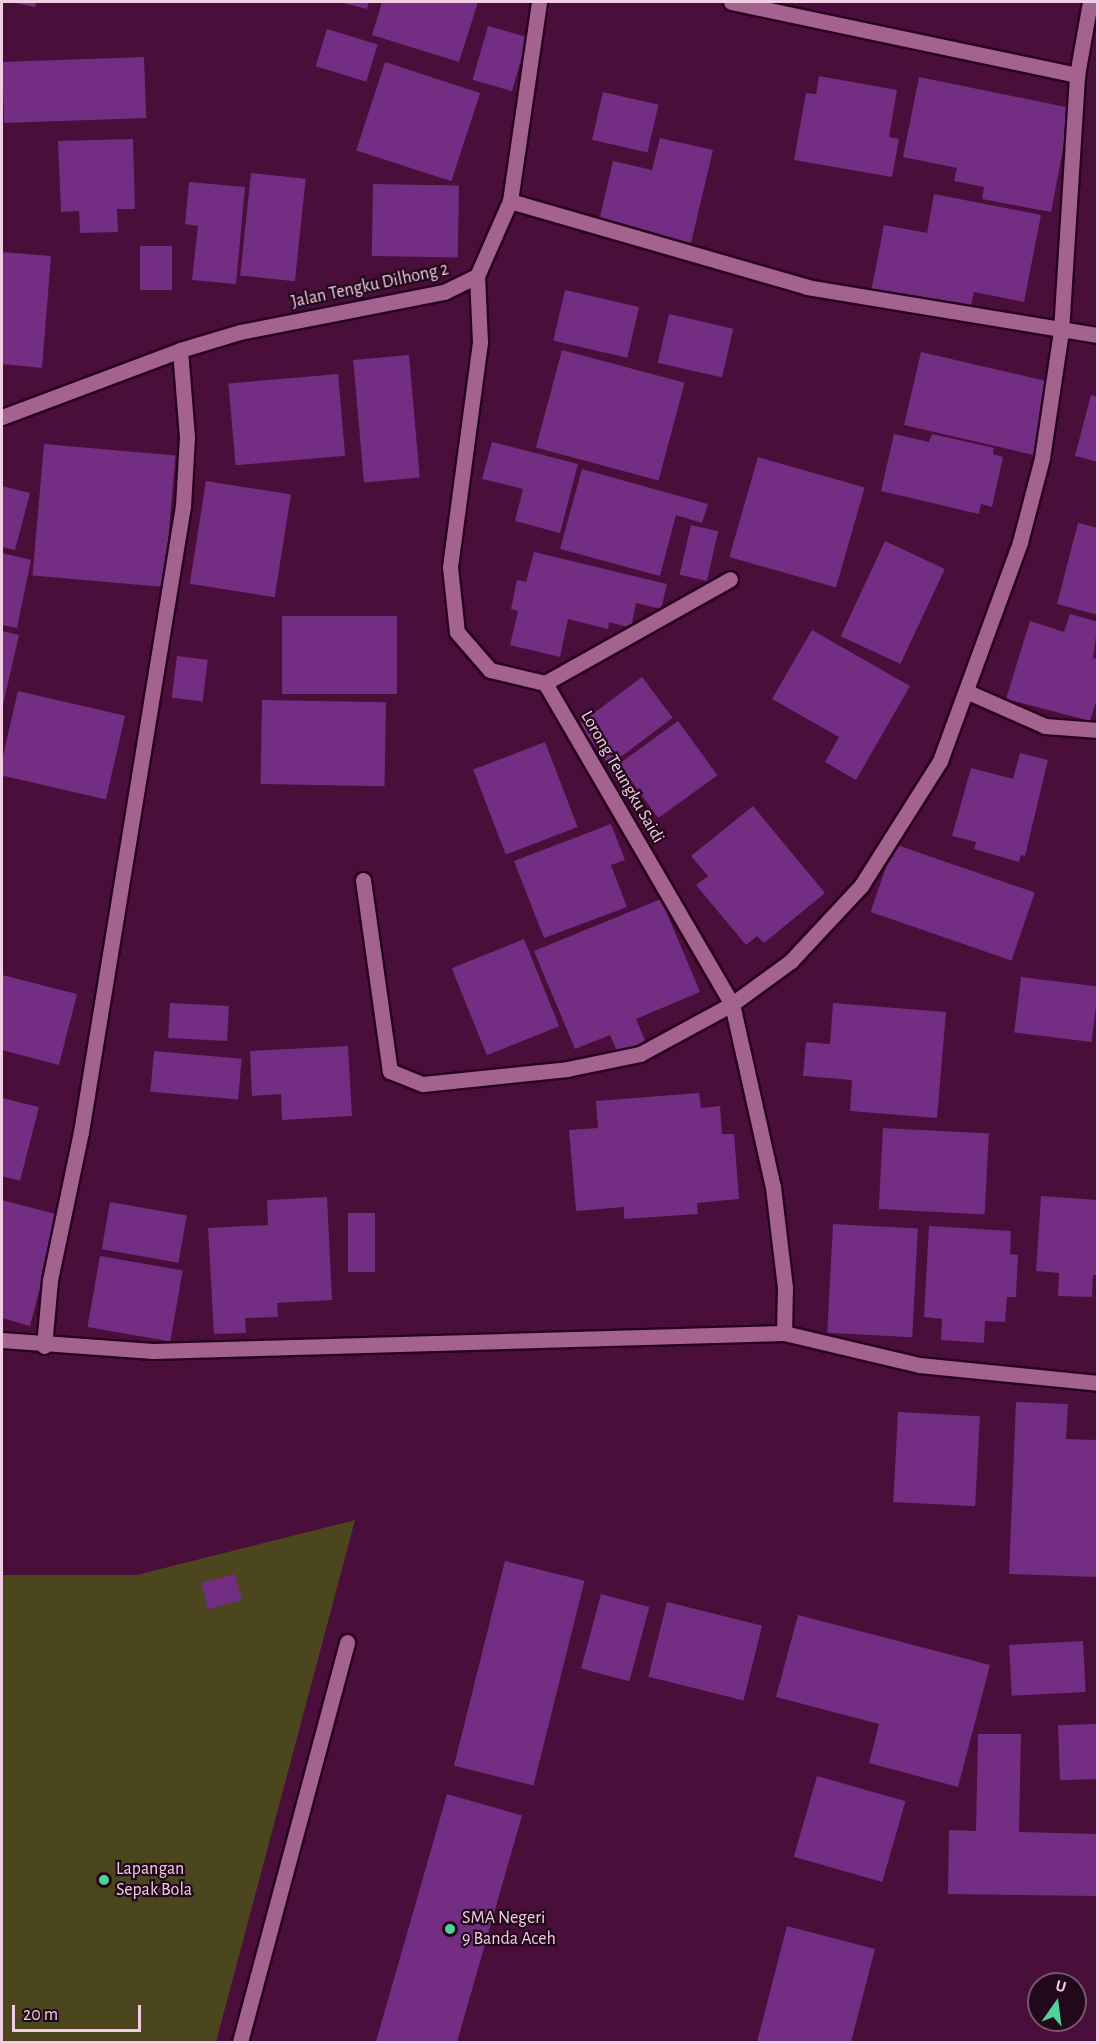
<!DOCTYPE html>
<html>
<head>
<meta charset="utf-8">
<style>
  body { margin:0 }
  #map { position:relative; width:1099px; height:2044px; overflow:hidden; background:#490e3a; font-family:"Alegreya Sans",sans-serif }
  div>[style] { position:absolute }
  .green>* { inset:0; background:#4c461f }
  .building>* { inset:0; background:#732d82; transform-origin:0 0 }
  .roads { filter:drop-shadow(2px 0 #28001e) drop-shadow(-2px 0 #28001e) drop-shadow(0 2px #28001e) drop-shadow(0 -2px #28001e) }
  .minor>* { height:15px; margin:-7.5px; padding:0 7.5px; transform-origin:7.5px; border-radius:7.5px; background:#a4628e }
  .dots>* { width:16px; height:16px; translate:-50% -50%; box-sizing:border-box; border:3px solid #21081a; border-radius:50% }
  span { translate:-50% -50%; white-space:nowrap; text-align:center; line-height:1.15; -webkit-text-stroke:4.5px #21081a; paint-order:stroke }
  .street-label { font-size:18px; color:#f2cde4 }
  .poi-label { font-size:18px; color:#f2cde4 }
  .left { translate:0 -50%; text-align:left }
  .frame { position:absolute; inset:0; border:3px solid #f2cde4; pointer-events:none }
  .north { position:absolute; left:1027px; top:1972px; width:60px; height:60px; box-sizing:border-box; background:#21081a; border:2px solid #75576b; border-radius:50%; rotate:14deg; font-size:16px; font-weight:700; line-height:24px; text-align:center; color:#f2cde4 }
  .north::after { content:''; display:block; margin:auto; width:21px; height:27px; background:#50d398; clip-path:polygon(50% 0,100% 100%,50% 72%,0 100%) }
  .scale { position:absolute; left:12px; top:2005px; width:129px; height:27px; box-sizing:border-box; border:3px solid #f2cde4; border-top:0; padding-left:8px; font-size:18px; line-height:21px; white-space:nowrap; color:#f2cde4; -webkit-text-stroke:4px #21081a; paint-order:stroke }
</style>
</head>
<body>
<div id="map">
  <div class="green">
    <i style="clip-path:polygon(355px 1520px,216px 2042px,2px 2042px,2px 1575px,137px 1575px)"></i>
  </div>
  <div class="building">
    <i style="clip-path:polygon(11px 2px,36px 2px,35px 7px)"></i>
    <i style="clip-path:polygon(339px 2px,369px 2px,367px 9px)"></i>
    <i style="clip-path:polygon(382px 2px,478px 2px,459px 62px,372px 35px)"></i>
    <i style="left:488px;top:26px;width:41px;height:56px;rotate:16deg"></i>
    <i style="left:327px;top:29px;width:53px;height:39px;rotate:17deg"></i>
    <i style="left:144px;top:57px;width:61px;height:142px;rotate:88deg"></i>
    <i style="left:385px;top:62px;width:100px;height:93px;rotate:18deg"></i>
    <i style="clip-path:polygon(819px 76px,897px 90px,889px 137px,899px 139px,892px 177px,794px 160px,806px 93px,816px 94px)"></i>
    <i style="clip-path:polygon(919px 77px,1071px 108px,1051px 212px,982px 199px,984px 187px,954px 181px,957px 168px,903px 157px)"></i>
    <i style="left:603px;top:92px;width:57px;height:49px;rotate:13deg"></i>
    <i style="clip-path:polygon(660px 138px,713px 150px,691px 243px,599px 221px,613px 161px,652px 170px)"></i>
    <i style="clip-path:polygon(133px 139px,135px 209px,117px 209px,118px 232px,80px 233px,79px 211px,61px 212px,58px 141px)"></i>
    <i style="left:251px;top:173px;width:55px;height:103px;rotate:6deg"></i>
    <i style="clip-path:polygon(189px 182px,245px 187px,236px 284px,192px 280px,198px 226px,185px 224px)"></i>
    <i style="left:373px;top:184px;width:86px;height:72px;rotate:1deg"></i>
    <i style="clip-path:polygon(934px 194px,1041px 215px,1024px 302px,974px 292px,970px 311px,871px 292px,884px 225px,927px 233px)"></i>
    <i style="left:140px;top:246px;width:32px;height:44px"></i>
    <i style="clip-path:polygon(2px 252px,51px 256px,42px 368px,2px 364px)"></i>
    <i style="left:565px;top:290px;width:76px;height:52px;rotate:13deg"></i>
    <i style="left:669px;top:314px;width:66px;height:50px;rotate:13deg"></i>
    <i style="left:562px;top:350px;width:127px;height:101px;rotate:15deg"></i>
    <i style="left:921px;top:352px;width:132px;height:75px;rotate:13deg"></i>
    <i style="left:409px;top:355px;width:123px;height:56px;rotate:85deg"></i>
    <i style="left:338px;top:374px;width:82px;height:110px;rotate:85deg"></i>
    <i style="clip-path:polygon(1091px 395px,1098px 397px,1098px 462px,1075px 456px)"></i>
    <i style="clip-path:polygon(894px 434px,929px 442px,932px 434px,994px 448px,993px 454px,1003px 457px,992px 507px,981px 504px,979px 514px,881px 491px)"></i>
    <i style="clip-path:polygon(492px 442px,578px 464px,560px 533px,515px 521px,523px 489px,482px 479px)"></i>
    <i style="left:44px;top:444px;width:132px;height:132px;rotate:5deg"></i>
    <i style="left:758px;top:457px;width:111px;height:104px;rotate:16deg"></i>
    <i style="clip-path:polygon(582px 469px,708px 504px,702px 523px,676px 515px,660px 576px,560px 549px)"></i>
    <i style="left:206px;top:481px;width:86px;height:104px;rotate:9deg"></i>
    <i style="clip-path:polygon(2px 486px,30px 493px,15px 550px,2px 547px)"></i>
    <i style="clip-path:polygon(1078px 523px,1098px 528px,1098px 615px,1057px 604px)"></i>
    <i style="left:691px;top:525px;width:28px;height:51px;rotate:13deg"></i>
    <i style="left:885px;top:541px;width:66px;height:105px;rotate:25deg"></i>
    <i style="clip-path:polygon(534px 552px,667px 584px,661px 609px,636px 603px,631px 628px,609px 622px,608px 629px,568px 619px,560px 657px,510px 645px,518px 611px,511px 609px,517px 580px,526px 582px)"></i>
    <i style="clip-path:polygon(2px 553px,31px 560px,17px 628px,2px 625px)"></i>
    <i style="clip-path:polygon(1070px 614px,1098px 622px,1093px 658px,1098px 659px,1098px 696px,1090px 721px,1006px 699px,1030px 621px,1064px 632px)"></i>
    <i style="left:282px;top:616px;width:115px;height:78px"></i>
    <i style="clip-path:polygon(812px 630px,910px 686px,856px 780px,825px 762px,839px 737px,772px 699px)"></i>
    <i style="clip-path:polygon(2px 631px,19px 635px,2px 709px)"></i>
    <i style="left:177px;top:656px;width:31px;height:42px;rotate:7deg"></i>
    <i style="left:642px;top:677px;width:51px;height:79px;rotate:53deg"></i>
    <i style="left:18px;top:691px;width:110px;height:86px;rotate:13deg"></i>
    <i style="left:262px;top:700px;width:124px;height:84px;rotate:1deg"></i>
    <i style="left:678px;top:721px;width:67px;height:73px;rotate:54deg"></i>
    <i style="left:545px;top:742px;width:91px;height:77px;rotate:69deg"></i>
    <i style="clip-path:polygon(1020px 753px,1048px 760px,1025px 856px,1021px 855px,1019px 862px,974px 849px,976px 842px,952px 836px,971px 768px,1013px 779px)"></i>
    <i style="clip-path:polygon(753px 806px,825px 893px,764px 943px,757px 936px,746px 945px,696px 885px,708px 876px,691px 856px)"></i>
    <i style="clip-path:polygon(611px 824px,625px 860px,611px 865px,627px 907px,544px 938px,514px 861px)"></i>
    <i style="left:894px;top:844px;width:149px;height:72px;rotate:19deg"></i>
    <i style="clip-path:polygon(661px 899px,700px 992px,636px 1019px,647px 1045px,619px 1056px,610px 1035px,575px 1049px,534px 951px)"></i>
    <i style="left:524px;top:939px;width:94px;height:78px;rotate:68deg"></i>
    <i style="clip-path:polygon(2px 975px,77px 994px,59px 1065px,2px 1050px)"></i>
    <i style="left:1021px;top:977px;width:78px;height:56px;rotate:7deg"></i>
    <i style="left:170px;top:1003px;width:59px;height:35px;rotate:3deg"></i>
    <i style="clip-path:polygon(833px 1003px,946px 1012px,937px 1118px,850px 1111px,852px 1080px,803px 1076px,806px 1042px,830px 1044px)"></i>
    <i style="clip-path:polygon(348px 1046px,352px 1116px,282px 1120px,281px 1094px,252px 1096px,250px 1051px)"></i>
    <i style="left:154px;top:1051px;width:88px;height:41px;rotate:5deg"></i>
    <i style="clip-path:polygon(699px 1093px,701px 1108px,720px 1106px,722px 1134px,734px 1134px,739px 1199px,697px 1203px,698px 1214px,624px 1219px,624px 1207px,576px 1211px,569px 1130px,598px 1128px,596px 1101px)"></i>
    <i style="clip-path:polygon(2px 1098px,39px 1107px,20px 1181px,2px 1176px)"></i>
    <i style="left:883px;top:1128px;width:106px;height:81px;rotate:3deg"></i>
    <i style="clip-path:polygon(1041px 1196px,1098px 1200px,1098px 1275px,1093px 1275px,1092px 1297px,1058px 1296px,1059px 1273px,1036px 1271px)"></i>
    <i style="clip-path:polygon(327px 1197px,332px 1300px,277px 1303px,278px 1317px,245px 1318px,246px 1333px,214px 1334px,208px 1228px,268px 1225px,267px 1200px)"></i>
    <i style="clip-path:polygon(2px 1200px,59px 1215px,30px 1326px,2px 1318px)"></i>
    <i style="left:110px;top:1202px;width:78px;height:48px;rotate:10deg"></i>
    <i style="left:348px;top:1213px;width:27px;height:59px"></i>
    <i style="left:833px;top:1224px;width:85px;height:109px;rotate:3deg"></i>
    <i style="clip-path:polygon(929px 1226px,1011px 1231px,1010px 1254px,1018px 1255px,1016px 1297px,1007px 1297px,1005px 1322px,985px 1321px,984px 1343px,941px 1340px,942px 1319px,924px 1317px)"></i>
    <i style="left:100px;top:1256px;width:84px;height:72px;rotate:10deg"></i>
    <i style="clip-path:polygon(1016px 1402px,1068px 1404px,1066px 1439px,1098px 1440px,1098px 1577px,1009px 1574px)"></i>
    <i style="left:898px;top:1412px;width:82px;height:90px;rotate:3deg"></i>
    <i style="left:505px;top:1561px;width:82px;height:211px;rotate:14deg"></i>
    <i style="left:235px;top:1574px;width:27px;height:35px;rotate:75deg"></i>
    <i style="left:601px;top:1594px;width:50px;height:77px;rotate:15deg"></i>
    <i style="left:667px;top:1602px;width:98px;height:77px;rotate:14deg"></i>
    <i style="clip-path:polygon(798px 1615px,990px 1665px,958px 1787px,869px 1763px,879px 1724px,776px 1697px)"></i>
    <i style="left:1083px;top:1641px;width:51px;height:74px;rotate:87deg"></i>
    <i style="left:1096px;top:1724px;width:55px;height:38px;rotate:88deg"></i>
    <i style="clip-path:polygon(978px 1734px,1021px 1734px,1019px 1832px,1097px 1834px,1096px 1896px,948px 1894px,949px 1830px,976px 1831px)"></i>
    <i style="left:817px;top:1776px;width:92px;height:84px;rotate:16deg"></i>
    <i style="left:447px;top:1794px;width:78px;height:257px;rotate:16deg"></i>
    <i style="clip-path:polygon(787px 1926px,875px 1949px,851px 2042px,757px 2042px)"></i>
  </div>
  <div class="roads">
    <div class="minor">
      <i style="left:731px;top:2px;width:354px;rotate:11.9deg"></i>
      <i style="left:510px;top:201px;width:309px;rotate:16.1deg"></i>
      <i style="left:807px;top:287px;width:295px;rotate:9.4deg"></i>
      <i style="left:477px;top:276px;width:66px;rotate:87.4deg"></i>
      <i style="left:480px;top:342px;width:227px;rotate:97.6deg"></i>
      <i style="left:450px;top:567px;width:65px;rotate:83.9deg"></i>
      <i style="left:457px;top:632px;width:50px;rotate:49deg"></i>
      <i style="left:490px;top:670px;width:57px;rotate:13.3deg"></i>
      <i style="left:545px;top:683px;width:371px;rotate:59.8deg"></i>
      <i style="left:732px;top:1004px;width:188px;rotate:77.4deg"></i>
      <i style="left:773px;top:1187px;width:101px;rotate:83.2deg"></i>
      <i style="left:785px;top:1287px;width:46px;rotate:91.2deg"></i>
      <i style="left:2px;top:417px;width:190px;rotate:-20.6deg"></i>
      <i style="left:180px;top:350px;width:63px;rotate:-16.7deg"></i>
      <i style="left:240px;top:332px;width:208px;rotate:-11.1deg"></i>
      <i style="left:444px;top:292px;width:37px;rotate:-26deg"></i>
      <i style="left:477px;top:276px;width:82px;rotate:-66.3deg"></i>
      <i style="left:510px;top:201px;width:201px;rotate:-81.7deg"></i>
      <i style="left:545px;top:683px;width:212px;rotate:-29.3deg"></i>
      <i style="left:968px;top:692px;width:84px;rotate:23.8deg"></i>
      <i style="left:1045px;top:726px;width:53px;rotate:4.3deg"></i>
      <i style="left:363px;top:880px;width:193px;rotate:82deg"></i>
      <i style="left:390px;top:1071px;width:35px;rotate:22deg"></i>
      <i style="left:423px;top:1084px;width:145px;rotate:-5.9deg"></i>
      <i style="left:567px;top:1069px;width:75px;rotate:-11.6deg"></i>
      <i style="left:640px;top:1054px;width:105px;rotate:-28.5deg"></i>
      <i style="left:732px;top:1004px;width:73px;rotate:-36.1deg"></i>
      <i style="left:791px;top:961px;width:103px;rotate:-47deg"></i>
      <i style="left:861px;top:886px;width:148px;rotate:-57.7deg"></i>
      <i style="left:940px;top:761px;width:233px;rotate:-69.9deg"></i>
      <i style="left:1020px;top:542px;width:87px;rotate:-75.3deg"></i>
      <i style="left:1042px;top:458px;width:128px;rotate:-81.5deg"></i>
      <i style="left:1061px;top:331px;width:256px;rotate:-86.4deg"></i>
      <i style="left:1077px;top:75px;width:74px;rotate:-79.9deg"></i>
      <i style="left:2px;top:1340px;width:151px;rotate:4.2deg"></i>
      <i style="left:153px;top:1351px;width:631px;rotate:-1.63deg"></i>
      <i style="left:784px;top:1333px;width:139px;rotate:13.3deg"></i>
      <i style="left:919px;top:1365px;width:180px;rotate:5.7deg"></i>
      <i style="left:44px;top:1346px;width:66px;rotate:-84.8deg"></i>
      <i style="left:50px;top:1280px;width:151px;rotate:-78.2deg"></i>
      <i style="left:81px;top:1132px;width:634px;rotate:-80.75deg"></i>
      <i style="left:183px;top:506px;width:69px;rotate:-86.7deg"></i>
      <i style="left:187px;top:437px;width:87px;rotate:-94.6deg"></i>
      <i style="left:240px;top:2042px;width:414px;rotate:-75deg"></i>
    </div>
  </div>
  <div class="dots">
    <i style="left:104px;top:1880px;background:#50d398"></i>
    <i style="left:450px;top:1929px;background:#50d398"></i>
  </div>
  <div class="street-label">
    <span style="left:370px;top:286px;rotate:-12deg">Jalan Tengku Dilhong 2</span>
    <span style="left:622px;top:777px;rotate:60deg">Lorong Teungku Saidi</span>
  </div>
  <div class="poi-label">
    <span class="left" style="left:116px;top:1880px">Lapangan<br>Sepak Bola</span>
    <span class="left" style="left:462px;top:1929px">SMA Negeri<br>9 Banda Aceh</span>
  </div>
  <div class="frame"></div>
  <div class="north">U</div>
  <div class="scale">20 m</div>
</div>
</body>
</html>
